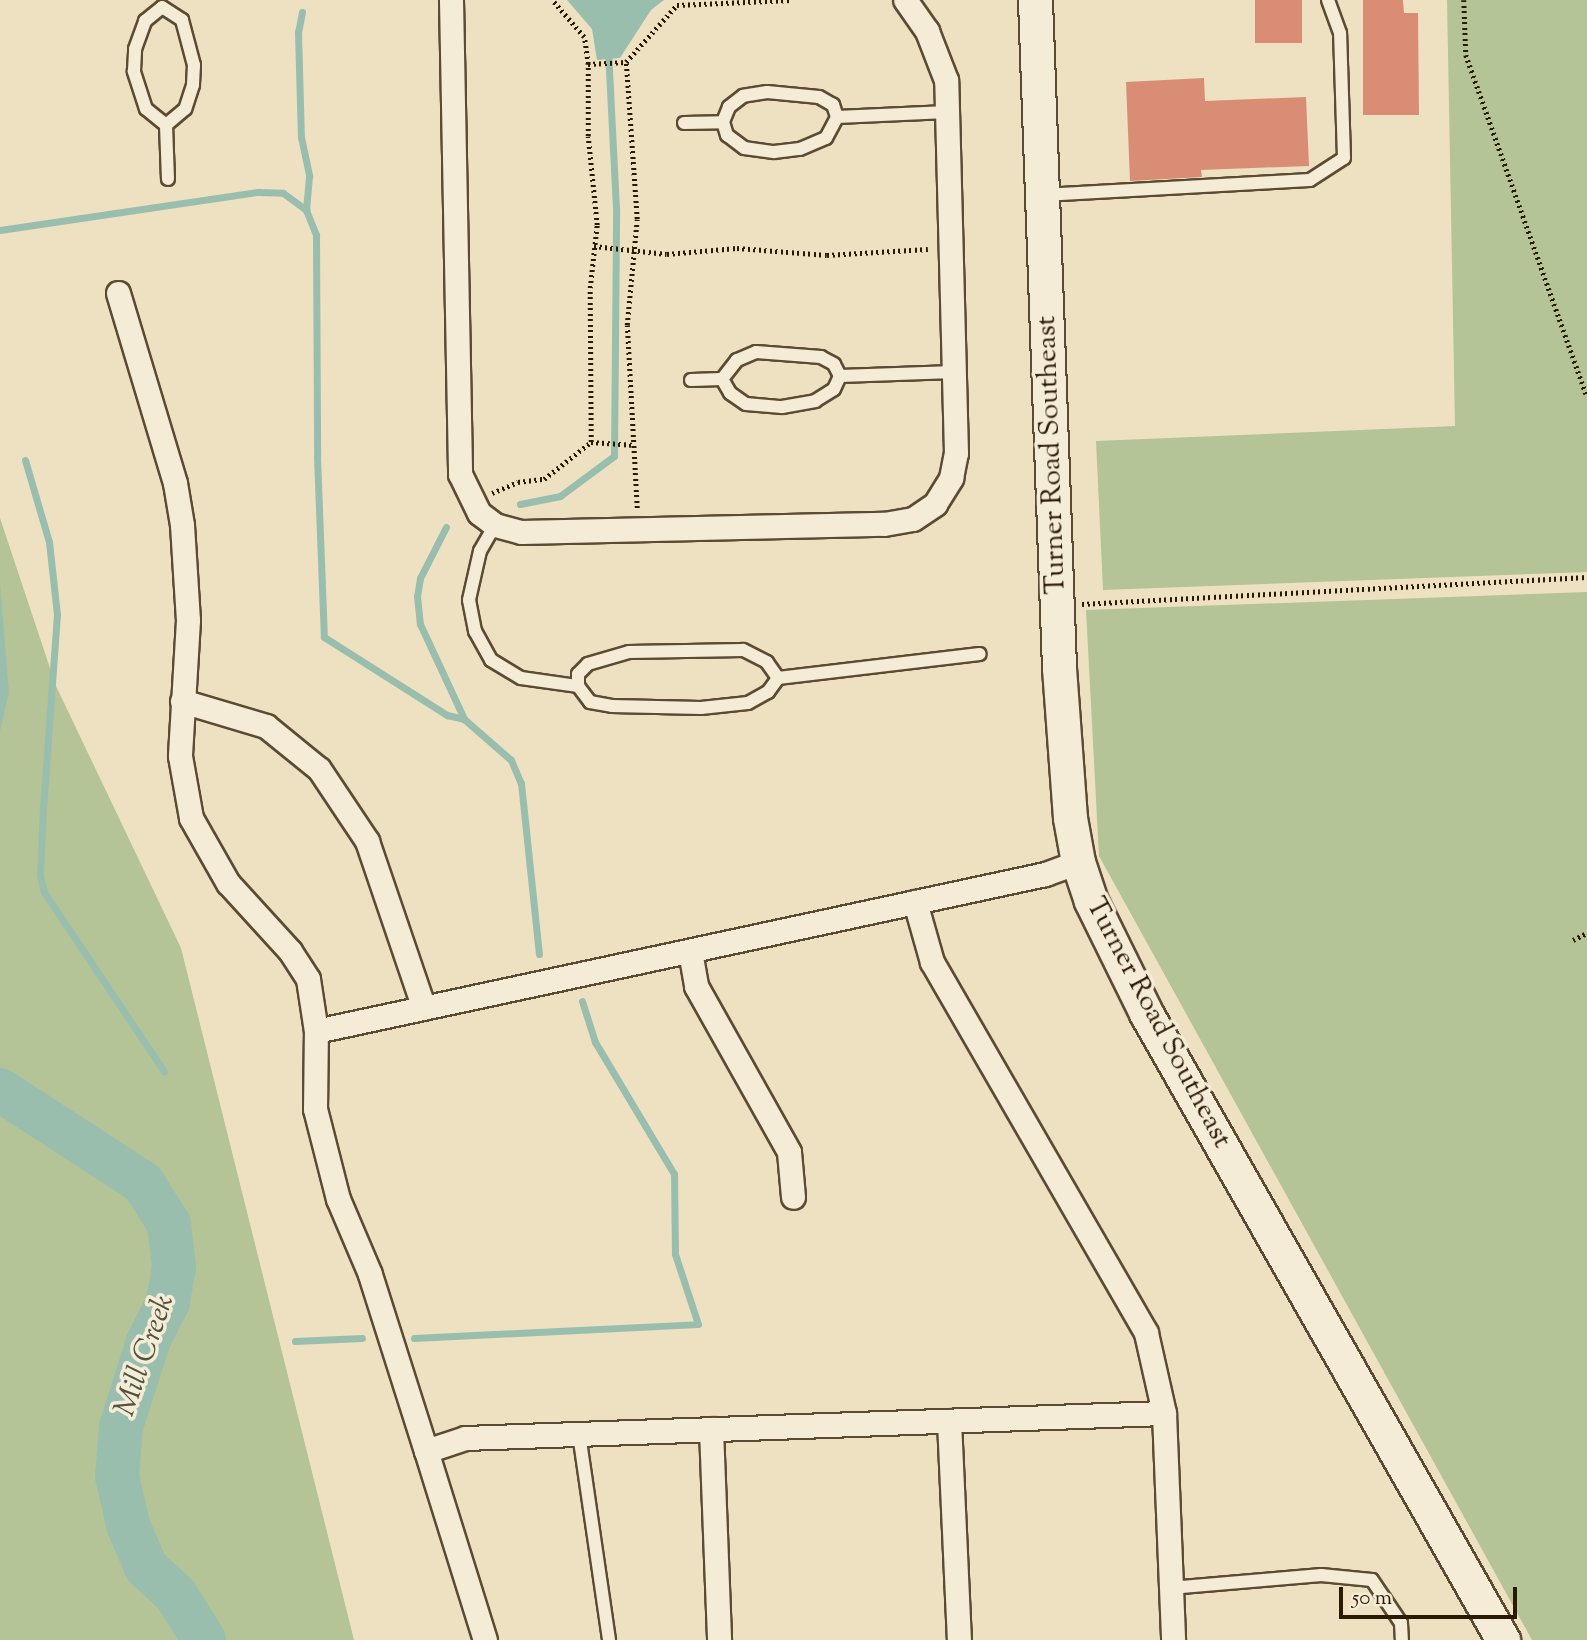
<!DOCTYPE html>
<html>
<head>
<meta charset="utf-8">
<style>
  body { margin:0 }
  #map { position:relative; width:1587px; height:1640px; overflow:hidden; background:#eee1c2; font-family:"Sorts Mill Goudy",serif }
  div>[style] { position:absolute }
  .green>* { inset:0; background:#b4c497 }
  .water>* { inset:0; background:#9abeae }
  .stream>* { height:7px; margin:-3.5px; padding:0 3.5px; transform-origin:3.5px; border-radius:3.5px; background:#9abeae }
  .river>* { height:44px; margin:-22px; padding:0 22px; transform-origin:22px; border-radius:22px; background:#9abeae }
  .building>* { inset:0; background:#d88d74; transform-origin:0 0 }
  .path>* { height:4.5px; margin-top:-2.25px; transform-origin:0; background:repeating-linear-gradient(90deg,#2b1903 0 2px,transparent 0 5.5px) }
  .roads { filter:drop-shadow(2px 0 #5c4b33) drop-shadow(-2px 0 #5c4b33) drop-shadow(0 2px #5c4b33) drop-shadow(0 -2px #5c4b33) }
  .lane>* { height:12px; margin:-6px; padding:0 6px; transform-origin:6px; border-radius:6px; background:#f4ecd7 }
  .street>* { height:23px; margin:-11.5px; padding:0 11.5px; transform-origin:11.5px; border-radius:11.5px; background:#f4ecd7 }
  .secondary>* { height:33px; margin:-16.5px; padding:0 16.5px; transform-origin:16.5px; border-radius:16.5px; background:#f4ecd7 }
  span { translate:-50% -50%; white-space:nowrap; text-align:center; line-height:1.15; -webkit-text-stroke:7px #f4ecd7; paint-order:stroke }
  .street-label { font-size:28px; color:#2b1903 }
  .water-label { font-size:30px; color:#52533f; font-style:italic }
  .scale { position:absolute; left:1339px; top:1587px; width:178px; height:32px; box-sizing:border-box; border:4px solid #2b1903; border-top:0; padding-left:9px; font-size:21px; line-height:24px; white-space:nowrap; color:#2b1903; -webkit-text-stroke:5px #f4ecd7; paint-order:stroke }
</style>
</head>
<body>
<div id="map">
  <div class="green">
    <i style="clip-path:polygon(1447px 0,1587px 0,1587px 572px,1103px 590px,1096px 441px,1455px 426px)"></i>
    <i style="clip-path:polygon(0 518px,56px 686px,181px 948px,354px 1640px,0 1640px)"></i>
    <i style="clip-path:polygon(1587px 592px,1587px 1640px,1532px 1640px,1099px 856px,1086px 610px)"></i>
  </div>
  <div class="water">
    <i style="clip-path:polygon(567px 0,664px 0,651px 10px,620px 58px,597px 60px,592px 29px)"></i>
    <i style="clip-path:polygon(0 583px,9px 693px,0 731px)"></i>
  </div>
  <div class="stream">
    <i style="left:302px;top:12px;width:20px;rotate:101deg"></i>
    <i style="left:298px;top:32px;width:105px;rotate:88.4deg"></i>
    <i style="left:301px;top:137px;width:40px;rotate:78deg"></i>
    <i style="left:309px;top:176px;width:34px;rotate:95deg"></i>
    <i style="left:0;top:230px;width:261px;rotate:-8.4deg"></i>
    <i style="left:258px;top:192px;width:25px;rotate:2deg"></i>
    <i style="left:283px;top:193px;width:29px;rotate:36deg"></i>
    <i style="left:306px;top:210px;width:27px;rotate:68deg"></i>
    <i style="left:316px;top:235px;width:222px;rotate:89.7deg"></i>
    <i style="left:317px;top:457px;width:180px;rotate:87.8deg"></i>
    <i style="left:324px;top:637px;width:146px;rotate:32.4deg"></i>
    <i style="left:447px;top:715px;width:17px;rotate:13deg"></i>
    <i style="left:25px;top:460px;width:85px;rotate:73.7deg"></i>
    <i style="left:49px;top:542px;width:72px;rotate:83.7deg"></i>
    <i style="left:57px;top:614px;width:195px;rotate:94.1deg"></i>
    <i style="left:43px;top:808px;width:67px;rotate:92.6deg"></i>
    <i style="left:40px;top:875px;width:17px;rotate:77deg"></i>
    <i style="left:44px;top:892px;width:216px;rotate:56.2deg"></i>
    <i style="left:520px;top:504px;width:41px;rotate:-11.3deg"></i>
    <i style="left:560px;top:496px;width:67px;rotate:-36.5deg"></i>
    <i style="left:614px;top:456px;width:248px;rotate:-89.5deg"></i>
    <i style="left:616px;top:208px;width:158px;rotate:-92.9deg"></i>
    <i style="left:446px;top:527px;width:57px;rotate:117deg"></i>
    <i style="left:420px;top:578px;width:18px;rotate:99deg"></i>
    <i style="left:417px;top:596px;width:28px;rotate:84deg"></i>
    <i style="left:420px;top:624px;width:105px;rotate:65.1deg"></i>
    <i style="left:464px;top:719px;width:62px;rotate:41.1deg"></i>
    <i style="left:511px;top:760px;width:25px;rotate:67deg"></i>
    <i style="left:521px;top:783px;width:172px;rotate:84deg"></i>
    <i style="left:414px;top:1338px;width:284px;rotate:-2.8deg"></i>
    <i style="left:698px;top:1324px;width:74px;rotate:-108.2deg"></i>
    <i style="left:675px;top:1254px;width:80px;rotate:-90.7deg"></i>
    <i style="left:674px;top:1174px;width:154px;rotate:-120.9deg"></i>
    <i style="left:595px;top:1042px;width:43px;rotate:-107.6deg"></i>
    <i style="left:295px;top:1341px;width:67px;rotate:-2.6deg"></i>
  </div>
  <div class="river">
    <i style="left:0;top:1090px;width:171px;rotate:33deg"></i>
    <i style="left:143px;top:1183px;width:49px;rotate:57.6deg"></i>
    <i style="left:169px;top:1224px;width:43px;rotate:83.4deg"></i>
    <i style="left:174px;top:1267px;width:36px;rotate:100deg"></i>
    <i style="left:168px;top:1302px;width:45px;rotate:116.6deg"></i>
    <i style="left:148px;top:1342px;width:89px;rotate:107.6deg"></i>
    <i style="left:121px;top:1427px;width:49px;rotate:94.7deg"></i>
    <i style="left:117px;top:1476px;width:50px;rotate:77.3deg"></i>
    <i style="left:128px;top:1525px;width:46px;rotate:66.8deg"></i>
    <i style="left:146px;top:1567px;width:41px;rotate:43deg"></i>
    <i style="left:176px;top:1595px;width:53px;rotate:58.1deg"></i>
  </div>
  <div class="building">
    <i style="left:1255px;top:0;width:47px;height:43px"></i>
    <i style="clip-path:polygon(1363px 0,1403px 0,1404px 13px,1418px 13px,1419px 115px,1363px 115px)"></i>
    <i style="clip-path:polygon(1204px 78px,1205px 101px,1306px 97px,1309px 166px,1201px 170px,1202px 177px,1130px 181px,1126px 82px)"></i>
  </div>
  <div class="path">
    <i style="left:1464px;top:0;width:55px;rotate:87.9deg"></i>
    <i style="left:1466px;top:55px;width:363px;rotate:70.5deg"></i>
    <i style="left:588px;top:64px;width:38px;rotate:-3deg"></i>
    <i style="left:594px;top:246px;width:73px;rotate:6.3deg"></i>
    <i style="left:667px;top:254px;width:70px;rotate:-4.9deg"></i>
    <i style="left:737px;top:248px;width:90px;rotate:4.4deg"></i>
    <i style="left:827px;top:255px;width:101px;rotate:-3.4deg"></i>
    <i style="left:591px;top:442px;width:44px;rotate:3.9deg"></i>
    <i style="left:492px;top:493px;width:28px;rotate:-23deg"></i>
    <i style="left:518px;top:482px;width:26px;rotate:-7deg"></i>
    <i style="left:544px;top:479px;width:60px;rotate:-38.2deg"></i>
    <i style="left:591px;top:442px;width:154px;rotate:-90.4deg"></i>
    <i style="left:590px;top:288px;width:63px;rotate:-83.7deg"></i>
    <i style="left:597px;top:225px;width:89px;rotate:-95.8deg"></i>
    <i style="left:588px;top:136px;width:72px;rotate:-90deg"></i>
    <i style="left:588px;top:64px;width:27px;rotate:-98deg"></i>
    <i style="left:584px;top:37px;width:49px;rotate:-130.9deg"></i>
    <i style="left:637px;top:508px;width:183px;rotate:-93.1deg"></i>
    <i style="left:627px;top:325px;width:106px;rotate:-84.6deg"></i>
    <i style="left:637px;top:219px;width:157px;rotate:-94deg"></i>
    <i style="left:626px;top:62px;width:76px;rotate:-48.2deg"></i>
    <i style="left:677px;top:5px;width:115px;rotate:-2.5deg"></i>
    <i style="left:1082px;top:604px;width:506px;rotate:-3.06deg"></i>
    <i style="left:1573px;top:940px;width:16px;rotate:-27deg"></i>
  </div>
  <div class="roads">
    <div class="lane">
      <i style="left:162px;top:7px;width:24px;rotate:33deg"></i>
      <i style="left:182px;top:20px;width:47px;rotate:75.1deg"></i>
      <i style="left:194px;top:65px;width:20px;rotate:93deg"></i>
      <i style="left:193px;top:85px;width:25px;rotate:108deg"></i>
      <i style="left:185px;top:109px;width:25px;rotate:140deg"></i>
      <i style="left:166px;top:125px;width:26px;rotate:-141deg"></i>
      <i style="left:146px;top:109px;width:40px;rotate:-108deg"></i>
      <i style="left:134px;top:71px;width:22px;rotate:-87deg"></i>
      <i style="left:135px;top:49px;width:30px;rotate:-70deg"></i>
      <i style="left:145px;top:21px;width:22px;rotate:-39deg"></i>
      <i style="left:837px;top:117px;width:13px;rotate:-108deg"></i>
      <i style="left:833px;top:105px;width:16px;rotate:-150deg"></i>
      <i style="left:819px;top:97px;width:52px;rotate:-174.5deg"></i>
      <i style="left:767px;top:92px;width:24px;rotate:171deg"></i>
      <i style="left:743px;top:96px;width:18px;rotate:142deg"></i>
      <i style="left:729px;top:107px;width:16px;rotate:112deg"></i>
      <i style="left:723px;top:122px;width:14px;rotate:73deg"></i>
      <i style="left:727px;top:135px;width:21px;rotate:37deg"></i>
      <i style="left:744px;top:148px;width:30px;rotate:8deg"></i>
      <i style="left:774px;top:152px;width:26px;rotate:-7deg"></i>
      <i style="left:800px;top:149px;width:28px;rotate:-23deg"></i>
      <i style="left:826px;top:138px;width:24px;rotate:-62deg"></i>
      <i style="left:837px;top:117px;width:110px;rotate:-2.6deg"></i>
      <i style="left:684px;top:123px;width:39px;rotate:-1deg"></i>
      <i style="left:166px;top:125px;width:54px;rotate:87.9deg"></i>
      <i style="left:1043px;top:195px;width:267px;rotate:-3.2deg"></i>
      <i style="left:1310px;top:180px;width:40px;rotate:-32.9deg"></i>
      <i style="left:1344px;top:158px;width:125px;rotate:-91.8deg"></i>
      <i style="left:1340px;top:33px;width:35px;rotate:-110deg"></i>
      <i style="left:840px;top:376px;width:13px;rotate:-117deg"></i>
      <i style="left:834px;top:364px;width:15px;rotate:-152deg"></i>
      <i style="left:821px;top:357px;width:65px;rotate:-175.6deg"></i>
      <i style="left:756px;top:352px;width:21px;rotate:157deg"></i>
      <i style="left:737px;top:360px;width:24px;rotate:128deg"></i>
      <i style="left:722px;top:379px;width:16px;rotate:60deg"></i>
      <i style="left:730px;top:393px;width:19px;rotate:35deg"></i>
      <i style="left:746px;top:404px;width:36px;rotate:5deg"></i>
      <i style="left:782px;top:407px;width:34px;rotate:-10deg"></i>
      <i style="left:815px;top:401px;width:22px;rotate:-32deg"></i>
      <i style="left:834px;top:389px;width:14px;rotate:-65deg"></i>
      <i style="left:840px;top:376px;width:114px;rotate:-2deg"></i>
      <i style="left:691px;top:380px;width:31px;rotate:-2deg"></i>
      <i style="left:495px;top:525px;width:30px;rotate:120deg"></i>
      <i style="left:480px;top:551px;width:50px;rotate:102.7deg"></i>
      <i style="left:469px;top:600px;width:32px;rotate:79deg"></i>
      <i style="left:475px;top:631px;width:33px;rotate:61deg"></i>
      <i style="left:491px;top:660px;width:35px;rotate:31deg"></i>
      <i style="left:521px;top:678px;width:58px;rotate:8deg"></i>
      <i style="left:778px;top:678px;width:19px;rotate:-125deg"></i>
      <i style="left:767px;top:662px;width:27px;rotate:-153deg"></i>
      <i style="left:743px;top:650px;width:114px;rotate:179deg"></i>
      <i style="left:629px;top:652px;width:43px;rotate:163.7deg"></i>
      <i style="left:588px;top:664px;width:14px;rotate:135deg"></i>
      <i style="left:578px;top:674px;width:12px;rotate:90deg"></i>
      <i style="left:578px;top:686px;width:20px;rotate:53deg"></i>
      <i style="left:590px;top:702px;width:22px;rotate:10deg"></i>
      <i style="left:612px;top:706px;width:89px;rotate:1.3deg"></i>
      <i style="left:701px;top:708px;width:47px;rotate:-6.1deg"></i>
      <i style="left:748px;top:703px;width:23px;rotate:-29deg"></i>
      <i style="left:768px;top:692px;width:17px;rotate:-54deg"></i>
      <i style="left:778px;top:678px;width:203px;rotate:-6.8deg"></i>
      <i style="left:579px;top:1434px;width:208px;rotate:81.7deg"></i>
      <i style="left:1170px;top:1588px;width:152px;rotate:-4.9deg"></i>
      <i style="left:1321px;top:1575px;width:51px;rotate:5.6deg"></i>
      <i style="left:1372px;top:1580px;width:52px;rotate:56deg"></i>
      <i style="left:1401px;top:1623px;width:17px;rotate:87deg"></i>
    </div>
    <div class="street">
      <i style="left:451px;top:0;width:474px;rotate:88.9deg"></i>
      <i style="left:460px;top:474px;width:43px;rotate:64deg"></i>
      <i style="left:479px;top:513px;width:20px;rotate:37deg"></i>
      <i style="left:495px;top:525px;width:27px;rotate:15deg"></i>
      <i style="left:521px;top:532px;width:363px;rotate:-1.3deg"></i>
      <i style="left:884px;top:524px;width:29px;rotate:-10deg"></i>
      <i style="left:913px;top:519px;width:27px;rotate:-34deg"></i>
      <i style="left:935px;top:504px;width:31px;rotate:-58deg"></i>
      <i style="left:951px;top:478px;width:25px;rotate:-79deg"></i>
      <i style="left:956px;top:453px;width:373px;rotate:-91.5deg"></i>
      <i style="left:946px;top:80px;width:53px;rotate:-111.2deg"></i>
      <i style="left:927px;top:31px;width:38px;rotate:-125deg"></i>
      <i style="left:118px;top:293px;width:198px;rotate:73.3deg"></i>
      <i style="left:175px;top:483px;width:43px;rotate:80.5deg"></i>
      <i style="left:182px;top:525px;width:95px;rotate:86.4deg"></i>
      <i style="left:188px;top:620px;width:136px;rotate:93.4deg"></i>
      <i style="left:180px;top:756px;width:63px;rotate:79.9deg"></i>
      <i style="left:191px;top:818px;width:75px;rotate:60.4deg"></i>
      <i style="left:228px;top:883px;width:92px;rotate:47.6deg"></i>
      <i style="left:290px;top:951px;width:33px;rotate:57deg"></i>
      <i style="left:308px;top:979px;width:53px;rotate:81.3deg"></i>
      <i style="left:182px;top:701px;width:88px;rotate:16.6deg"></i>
      <i style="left:266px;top:726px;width:68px;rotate:39.1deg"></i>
      <i style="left:319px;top:769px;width:87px;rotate:56.3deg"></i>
      <i style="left:367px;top:841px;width:176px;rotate:71.2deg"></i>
      <i style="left:915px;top:902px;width:62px;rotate:74.2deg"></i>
      <i style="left:932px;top:962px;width:428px;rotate:60deg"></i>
      <i style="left:1146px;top:1333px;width:82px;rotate:77.3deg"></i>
      <i style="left:690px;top:951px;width:36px;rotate:80deg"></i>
      <i style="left:696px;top:986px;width:190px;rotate:60.7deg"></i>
      <i style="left:789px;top:1152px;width:45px;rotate:84.9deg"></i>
      <i style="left:949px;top:1421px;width:219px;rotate:87.4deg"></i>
      <i style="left:711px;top:1429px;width:211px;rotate:87.8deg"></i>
      <i style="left:426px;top:1451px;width:186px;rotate:-107.6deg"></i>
      <i style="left:370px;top:1274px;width:82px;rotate:-113.1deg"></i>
      <i style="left:338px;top:1199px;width:93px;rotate:-104.3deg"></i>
      <i style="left:315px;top:1109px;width:78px;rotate:-89.3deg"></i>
      <i style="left:316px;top:1031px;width:746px;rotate:-12.15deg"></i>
      <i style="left:1045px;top:874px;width:35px;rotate:-20deg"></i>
      <i style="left:485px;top:1640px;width:198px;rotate:-107.3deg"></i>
      <i style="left:426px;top:1451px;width:41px;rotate:-18.4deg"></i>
      <i style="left:465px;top:1438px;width:699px;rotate:-2.05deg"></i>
      <i style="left:1164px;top:1413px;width:227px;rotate:87.7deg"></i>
    </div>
    <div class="secondary">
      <i style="left:1035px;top:0;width:668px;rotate:87.94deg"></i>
      <i style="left:1059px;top:668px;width:150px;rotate:85.8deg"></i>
      <i style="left:1070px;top:818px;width:45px;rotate:79.7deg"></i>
      <i style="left:1078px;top:862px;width:41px;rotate:71.6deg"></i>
      <i style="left:1091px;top:901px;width:125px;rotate:63.8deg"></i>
      <i style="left:1146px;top:1013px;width:722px;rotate:60.34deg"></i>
    </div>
  </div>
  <div class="street-label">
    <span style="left:1052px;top:455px;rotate:-92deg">Turner Road Southeast</span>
    <span style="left:1158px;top:1023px;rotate:62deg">Turner Road Southeast</span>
  </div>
  <div class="water-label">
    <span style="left:146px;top:1356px;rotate:-71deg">Mill Creek</span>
  </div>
  <div class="scale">50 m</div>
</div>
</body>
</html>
